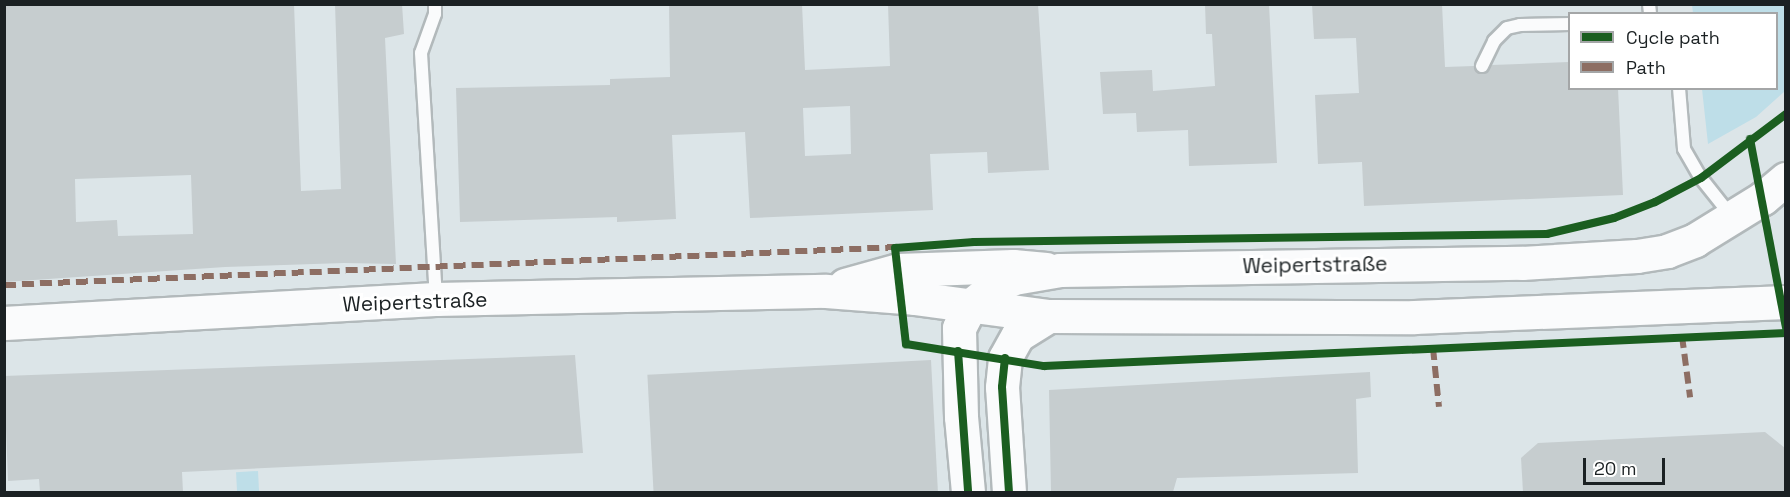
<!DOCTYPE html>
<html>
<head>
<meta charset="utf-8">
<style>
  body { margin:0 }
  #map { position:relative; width:1790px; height:497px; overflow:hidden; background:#dce5e8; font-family:"Space Grotesk",sans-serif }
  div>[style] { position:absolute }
  .green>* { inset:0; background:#bedee8; transform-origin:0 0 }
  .building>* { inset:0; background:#c6cdcf; transform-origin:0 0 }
  .roads { filter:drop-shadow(2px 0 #b2b9bb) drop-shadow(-2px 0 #b2b9bb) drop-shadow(0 2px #b2b9bb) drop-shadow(0 -2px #b2b9bb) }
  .lane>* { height:12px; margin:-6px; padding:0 6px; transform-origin:6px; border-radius:6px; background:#fafbfc }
  .secondary>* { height:33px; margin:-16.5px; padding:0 16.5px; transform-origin:16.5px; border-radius:16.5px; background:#fafbfc }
  .primary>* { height:33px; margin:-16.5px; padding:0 16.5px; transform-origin:16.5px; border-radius:16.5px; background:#fafbfc }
  .quiet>* { height:6px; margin-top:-3px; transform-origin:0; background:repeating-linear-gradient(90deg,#8d6e63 0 12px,transparent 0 18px) }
  .cycleway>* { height:8px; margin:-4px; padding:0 4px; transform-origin:4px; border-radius:4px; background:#1b5e20 }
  span { translate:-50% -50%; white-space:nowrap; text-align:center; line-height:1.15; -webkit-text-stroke:6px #fff; paint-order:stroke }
  .street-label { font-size:21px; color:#1b2123 }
  .frame { position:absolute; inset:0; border:6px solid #1b2123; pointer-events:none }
  .legend { position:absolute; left:1568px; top:12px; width:210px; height:78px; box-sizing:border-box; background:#fff; border:2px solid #a4a6a7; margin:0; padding:8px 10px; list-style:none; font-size:18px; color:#1b2123 }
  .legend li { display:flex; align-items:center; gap:12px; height:30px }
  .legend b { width:30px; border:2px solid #a4a6a7 }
  .scale { position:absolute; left:1583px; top:458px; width:82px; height:27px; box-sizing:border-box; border:3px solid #1b2123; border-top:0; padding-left:8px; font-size:18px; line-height:21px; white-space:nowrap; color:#1b2123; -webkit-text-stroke:4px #fff; paint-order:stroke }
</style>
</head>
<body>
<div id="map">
  <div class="green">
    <i style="clip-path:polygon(1692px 5px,1785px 5px,1785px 91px,1756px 117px,1708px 144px,1702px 89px,1776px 88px,1776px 14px,1693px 13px)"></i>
    <i style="left:258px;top:471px;width:21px;height:22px;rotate:87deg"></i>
  </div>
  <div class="building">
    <i style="clip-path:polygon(evenodd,4px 4px,294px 4px,301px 191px,341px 189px,335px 4px,402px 4px,404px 34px,385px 38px,396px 264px,344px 263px,225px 267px,4px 282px,4px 4px,191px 175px,193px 234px,118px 236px,117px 220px,76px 222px,75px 179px,191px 175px)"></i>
    <i style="clip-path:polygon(evenodd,669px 4px,802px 4px,805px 70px,890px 66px,888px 4px,1038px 4px,1049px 170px,988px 173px,987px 152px,930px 154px,933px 210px,750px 218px,745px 132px,672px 135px,676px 219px,617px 222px,617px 217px,460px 222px,456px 88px,610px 85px,610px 79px,670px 77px,669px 4px,850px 106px,851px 154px,805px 156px,803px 108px,850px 106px)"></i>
    <i style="clip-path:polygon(1205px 4px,1269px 4px,1277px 163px,1189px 166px,1188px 130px,1137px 132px,1136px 113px,1103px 114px,1100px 72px,1152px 70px,1153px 91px,1215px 86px,1212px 34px,1206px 34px)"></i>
    <i style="clip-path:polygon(1312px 4px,1442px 4px,1445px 67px,1474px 66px,1476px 71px,1482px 74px,1487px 72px,1492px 65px,1569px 62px,1569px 88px,1618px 88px,1623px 195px,1364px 206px,1362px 162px,1318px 164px,1315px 95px,1359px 93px,1356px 38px,1314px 39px)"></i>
    <i style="clip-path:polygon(575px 355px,583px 453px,182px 472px,183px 492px,40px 492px,39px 479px,8px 481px,4px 376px)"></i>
    <i style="left:931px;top:360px;width:132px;height:284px;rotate:87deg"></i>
    <i style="clip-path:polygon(1370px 372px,1371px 397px,1356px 399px,1358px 473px,1177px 478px,1173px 492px,1051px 492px,1049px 390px)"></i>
    <i style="clip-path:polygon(1765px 432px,1785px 448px,1785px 492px,1523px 492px,1521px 458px,1538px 443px)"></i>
  </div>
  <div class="roads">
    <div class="lane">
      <i style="left:435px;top:4px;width:10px;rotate:90deg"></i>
      <i style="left:435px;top:14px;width:41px;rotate:109.7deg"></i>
      <i style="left:421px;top:53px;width:245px;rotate:86.5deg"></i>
      <i style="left:1649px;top:4px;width:10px;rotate:84deg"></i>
      <i style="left:1482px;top:66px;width:28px;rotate:-64deg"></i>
      <i style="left:1494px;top:41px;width:18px;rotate:-45deg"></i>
      <i style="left:1507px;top:28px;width:13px;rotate:-13deg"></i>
      <i style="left:1520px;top:25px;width:50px;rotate:-1.1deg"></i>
      <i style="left:1679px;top:88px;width:61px;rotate:85.3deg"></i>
      <i style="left:1684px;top:149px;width:34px;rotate:60deg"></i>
      <i style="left:1701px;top:178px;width:50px;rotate:51.5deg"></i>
    </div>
    <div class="secondary">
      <i style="left:845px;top:285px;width:55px;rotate:-15.8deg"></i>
      <i style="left:898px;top:270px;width:115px;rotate:-2deg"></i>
      <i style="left:1013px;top:266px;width:33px;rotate:5deg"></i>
      <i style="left:4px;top:323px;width:433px;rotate:-3.2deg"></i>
      <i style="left:436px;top:299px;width:390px;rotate:-1.2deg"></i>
      <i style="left:826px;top:291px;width:88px;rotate:4.5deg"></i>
      <i style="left:914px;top:298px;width:136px;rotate:7.6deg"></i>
    </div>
    <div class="primary">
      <i style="left:968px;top:492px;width:75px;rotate:-95.3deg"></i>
      <i style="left:961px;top:417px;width:89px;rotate:-91.3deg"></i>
      <i style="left:959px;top:328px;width:25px;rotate:-63deg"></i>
      <i style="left:970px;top:306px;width:26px;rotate:-39deg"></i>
      <i style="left:990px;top:290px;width:27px;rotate:-27deg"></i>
      <i style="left:1014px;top:278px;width:47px;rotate:-9.9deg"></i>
      <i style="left:1060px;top:270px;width:462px;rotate:-0.9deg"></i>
      <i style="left:1522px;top:263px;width:115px;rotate:-3.5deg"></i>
      <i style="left:1637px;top:256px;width:30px;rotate:-9deg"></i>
      <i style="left:1667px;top:251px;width:30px;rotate:-21deg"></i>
      <i style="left:1695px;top:240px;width:80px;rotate:-31.7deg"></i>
      <i style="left:1763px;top:198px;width:30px;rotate:-40deg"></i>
      <i style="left:1009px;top:492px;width:105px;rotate:-93.8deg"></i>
      <i style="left:1002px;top:387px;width:29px;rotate:-84deg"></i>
      <i style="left:1005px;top:358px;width:26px;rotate:-61deg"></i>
      <i style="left:1018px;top:335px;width:36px;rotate:-32deg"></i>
      <i style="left:1049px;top:316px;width:365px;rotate:0.2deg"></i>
      <i style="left:1414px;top:317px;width:372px;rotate:-2.3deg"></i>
    </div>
  </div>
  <div class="quiet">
    <i style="left:4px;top:285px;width:898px;rotate:-2.43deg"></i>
    <i style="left:1682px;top:336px;width:62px;rotate:82.5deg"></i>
    <i style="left:1433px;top:348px;width:59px;rotate:84.2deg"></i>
  </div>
  <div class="cycleway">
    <i style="left:1786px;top:114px;width:106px;rotate:143deg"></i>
    <i style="left:1701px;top:178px;width:52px;rotate:152.4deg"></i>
    <i style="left:1655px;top:202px;width:44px;rotate:158.7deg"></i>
    <i style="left:1614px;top:218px;width:69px;rotate:166.6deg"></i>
    <i style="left:1547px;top:234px;width:573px;rotate:179.2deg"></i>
    <i style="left:974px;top:242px;width:79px;rotate:175.7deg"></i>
    <i style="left:895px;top:248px;width:97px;rotate:83.5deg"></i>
    <i style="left:906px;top:344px;width:140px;rotate:9.1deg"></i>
    <i style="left:1044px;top:366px;width:743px;rotate:-2.55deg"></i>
    <i style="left:1750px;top:139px;width:192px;rotate:79.2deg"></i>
    <i style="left:958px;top:351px;width:141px;rotate:85.9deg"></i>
    <i style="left:1005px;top:358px;width:29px;rotate:96deg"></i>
    <i style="left:1002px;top:387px;width:105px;rotate:86.2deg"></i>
  </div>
  <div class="street-label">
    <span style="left:1315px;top:265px;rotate:-1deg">Weipertstraße</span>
    <span style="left:415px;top:302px;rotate:-2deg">Weipertstraße</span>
  </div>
  <div class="frame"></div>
  <ul class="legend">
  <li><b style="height:8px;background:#1b5e20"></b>Cycle path</li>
  <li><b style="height:8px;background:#8d6e63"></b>Path</li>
  </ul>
  <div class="scale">20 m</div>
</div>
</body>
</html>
